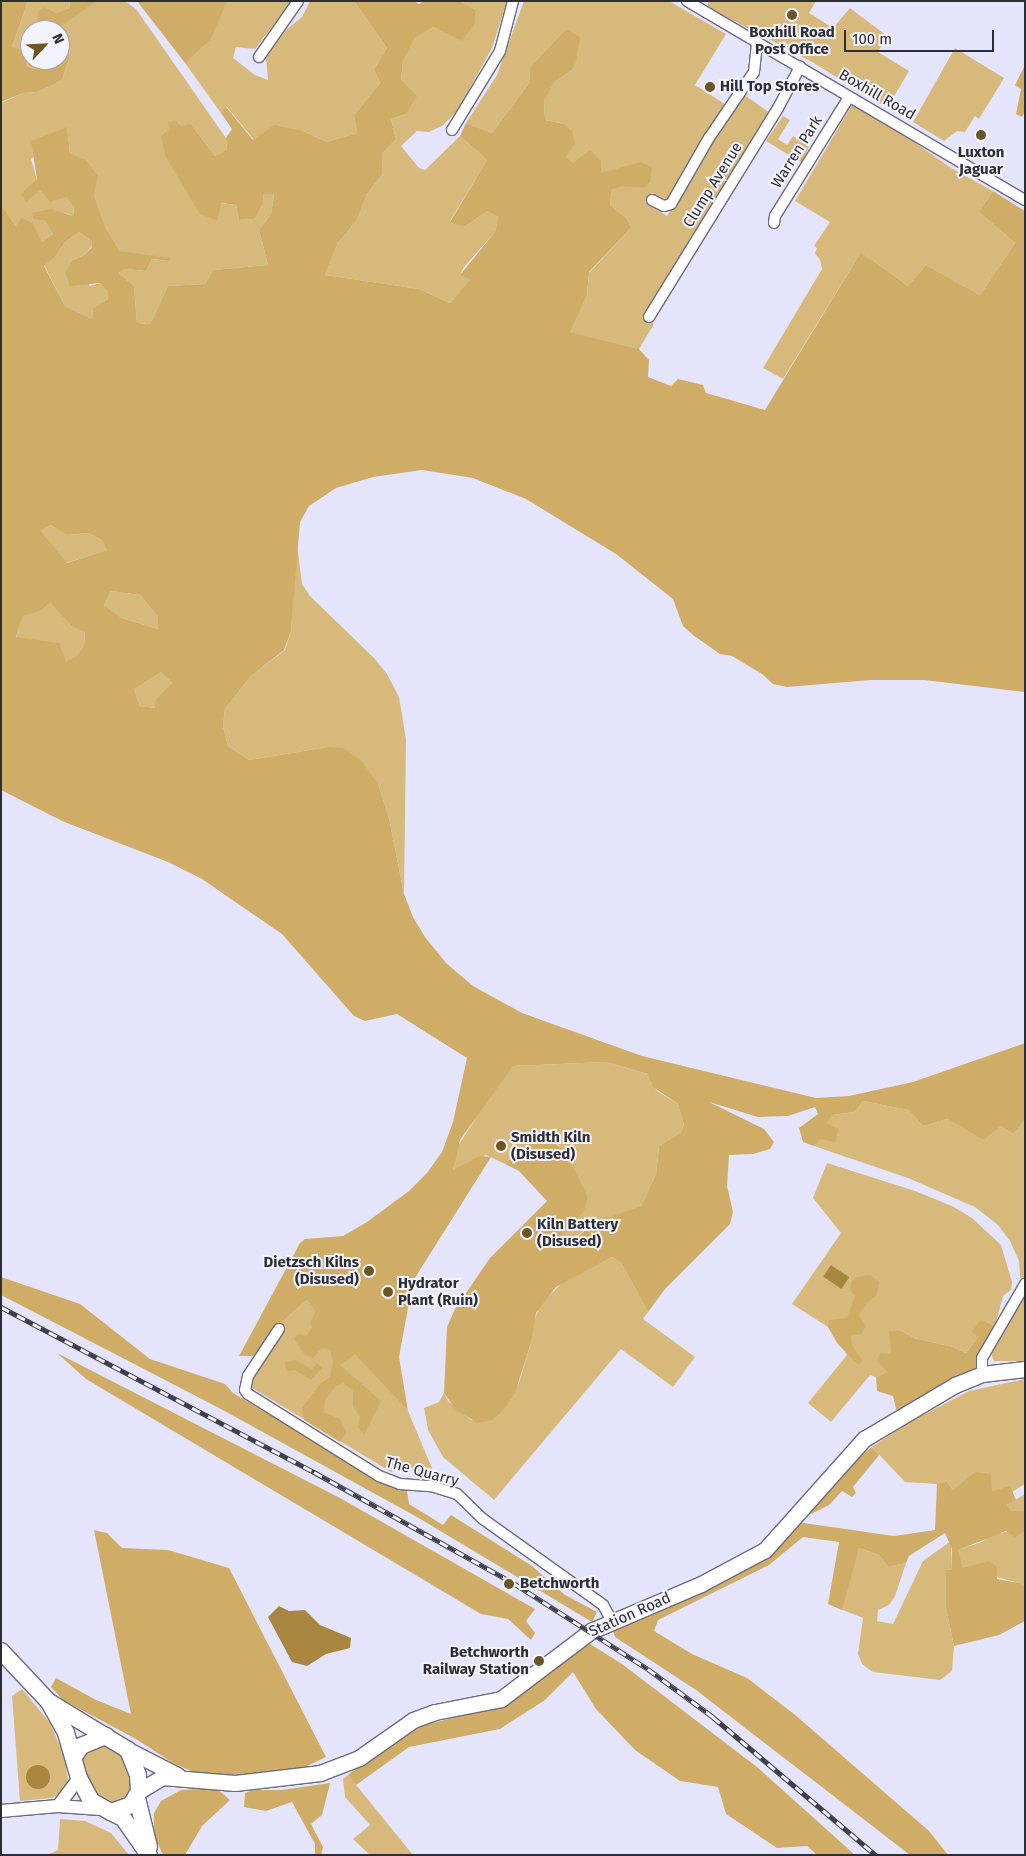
<!DOCTYPE html>
<html>
<head>
<meta charset="utf-8">
<style>
  body { margin:0 }
  #map { position:relative; width:1026px; height:1856px; overflow:hidden; background:#e5e4fd; font-family:"Fira Sans",sans-serif }
  div>[style] { position:absolute }
  .green>* { inset:0; background:#d8b97c }
  .forest>* { inset:0; background:#d0ad67 }
  .water>* { inset:0; background:#a88640; transform-origin:0 0 }
  .round { border-radius:50% }
  .roads { filter:drop-shadow(1px 0 #6c6b81) drop-shadow(-1px 0 #6c6b81) drop-shadow(0 1px #6c6b81) drop-shadow(0 -1px #6c6b81) }
  .minor>* { height:10px; margin:-5px; padding:0 5px; transform-origin:5px; border-radius:5px; background:#fff }
  .tertiary>* { height:12px; margin:-6px; padding:0 6px; transform-origin:6px; border-radius:6px; background:#fff }
  .secondary>* { height:15px; margin:-7.5px; padding:0 7.5px; transform-origin:7.5px; border-radius:7.5px; background:#fff }
  .primary>* { height:16px; margin:-8px; padding:0 8px; transform-origin:8px; border-radius:8px; background:#fff }
  .rail>* { height:5px; margin-top:-2.5px; transform-origin:0; background:repeating-linear-gradient(90deg,#f3f3fd 0 9px,#40404a 0 18px); box-sizing:border-box; border-block:1px solid #40404a }
  .dots>* { width:14px; height:14px; translate:-50% -50%; box-sizing:border-box; border:2px solid #f3f3fd; border-radius:50% }
  span { translate:-50% -50%; white-space:nowrap; text-align:center; line-height:1.15; -webkit-text-stroke:4px #f3f3fd; paint-order:stroke }
  .poi-label { font-size:15px; color:#2d2d36; font-weight:700 }
  .left { translate:0 -50%; text-align:left }
  .right { translate:-100% -50%; text-align:right }
  .street-label { font-size:15px; color:#2d2d36 }
  .frame { position:absolute; inset:0; border:2px solid #2d2d36; pointer-events:none }
  .north { position:absolute; left:20px; top:20px; width:50px; height:50px; box-sizing:border-box; background:#f3f3fd; border:1px solid #a4a4ad; border-radius:50%; rotate:65deg; font-size:14px; font-weight:700; line-height:20px; text-align:center; color:#2d2d36 }
  .north::after { content:''; display:block; margin:auto; width:18px; height:22px; background:#6c5525; clip-path:polygon(50% 0,100% 100%,50% 72%,0 100%) }
  .scale { position:absolute; left:844px; top:30px; width:150px; height:22px; box-sizing:border-box; border:2px solid #2d2d36; border-top:0; padding-left:6px; font-size:15px; line-height:18px; white-space:nowrap; color:#2d2d36; -webkit-text-stroke:4px #f3f3fd; paint-order:stroke }
</style>
</head>
<body>
<div id="map">
  <div class="green">
    <i style="clip-path:polygon(28px 1px,70px 1px,69px 8px,56px 13px,49px 10px,37px 27px,45px 30px,30px 30px,30px 60px,44px 60px,44px 67px,34px 69px,26px 66px,12px 47px)"></i>
    <i style="clip-path:polygon(97px 1px,125px 1px,136px 9px,226px 138px,227px 149px,215px 156px,191px 124px,218px 221px,220px 203px,236px 205px,239px 220px,255px 219px,263px 204px,263px 193px,274px 195px,271px 214px,259px 230px,268px 265px,213px 270px,205px 284px,168px 286px,150px 324px,137px 323px,134px 286px,119px 273px,125px 269px,146px 271px,152px 259px,169px 261px,120px 251px,106px 228px,94px 195px,85px 159px,70px 153px,67px 128px,31px 159px,40px 190px,66px 197px,74px 208px,73px 216px,65px 213px,44px 220px,53px 234px,42px 242px,16px 226px,1px 204px,1px 103px,23px 93px,38px 92px,62px 80px,69px 59px,70px 35px,52px 29px)"></i>
    <i style="clip-path:polygon(227px 1px,292px 1px,255px 49px,236px 47px,233px 58px,255px 75px,268px 80px,266px 57px,286px 30px,302px 17px,310px 1px,354px 1px,387px 48px,374px 69px,380px 83px,354px 115px,357px 133px,327px 142px,303px 131px,254px 140px,227px 107px,221px 113px,185px 63px)"></i>
    <i style="clip-path:polygon(459px 1px,507px 1px,492px 48px,457px 111px,442px 126px,429px 132px,417px 131px,401px 146px,419px 168px,425px 170px,460px 136px,487px 160px,450px 221px,464px 227px,487px 211px,498px 217px,495px 232px,464px 267px,460px 275px,471px 280px,450px 303px,419px 289px,325px 275px,338px 243px,357px 220px,367px 194px,382px 175px,382px 154px,396px 139px,391px 119px,406px 114px,401px 80px,403px 62px,415px 36px,475px 9px)"></i>
    <i style="clip-path:polygon(524px 1px,669px 1px,726px 34px,695px 85px,728px 106px,671px 197px,667px 200px,652px 193px,645px 202px,667px 216px,743px 94px,770px 113px,643px 316px,654px 324px,639px 349px,569px 332px,587px 295px,589px 273px,631px 228px,627px 219px,610px 205px,612px 190px,621px 185px,644px 188px,573px 163px,566px 156px,564px 124px,545px 120px,544px 99px,555px 82px,572px 70px,566px 29px,530px 67px,530px 82px,492px 133px,466px 123px,497px 75px)"></i>
    <i style="clip-path:polygon(708px 1px,816px 1px,809px 13px,833px 28px,850px 8px,887px 36px,878px 52px,909px 71px,887px 108px,812px 62px,717px 12px,708px 6px)"></i>
    <i style="clip-path:polygon(955px 48px,1004px 78px,979px 119px,975px 116px,965px 132px,957px 131px,944px 141px,913px 122px)"></i>
    <i style="clip-path:polygon(852px 105px,887px 123px,951px 168px,993px 191px,979px 212px,1015px 243px,980px 295px,926px 265px,908px 286px,861px 252px,783px 379px,763px 368px,822px 269px,820px 260px,815px 253px,817px 248px,814px 246px,830px 222px,795px 201px)"></i>
    <i style="clip-path:polygon(783px 116px,790px 120px,778px 139px,787px 145px,793px 136px,809px 146px,802px 163px,766px 141px)"></i>
    <i style="clip-path:polygon(79px 232px,92px 241px,92px 246px,84px 255px,73px 260px,90px 286px,100px 283px,107px 291px,108px 299px,93px 308px,92px 319px,65px 306px,44px 265px,55px 257px,65px 242px)"></i>
    <i style="clip-path:polygon(51px 525px,68px 535px,88px 533px,102px 540px,108px 550px,66px 563px,41px 531px)"></i>
    <i style="clip-path:polygon(297px 545px,302px 584px,310px 596px,374px 658px,387px 674px,399px 697px,406px 739px,404px 894px,389px 818px,378px 784px,328px 747px,249px 760px,228px 746px,223px 726px,225px 709px,251px 676px,285px 650px,291px 631px)"></i>
    <i style="clip-path:polygon(111px 591px,140px 595px,158px 617px,158px 629px,122px 618px,104px 605px)"></i>
    <i style="clip-path:polygon(50px 601px,71px 626px,85px 631px,84px 645px,78px 655px,66px 663px,16px 638px,23px 615px,41px 611px)"></i>
    <i style="clip-path:polygon(161px 672px,172px 683px,155px 708px,140px 706px,134px 689px)"></i>
    <i style="clip-path:polygon(606px 1062px,651px 1075px,651px 1083px,657px 1091px,678px 1104px,684px 1125px,681px 1132px,659px 1146px,656px 1174px,641px 1206px,631px 1212px,594px 1223px,563px 1247px,559px 1240px,588px 1197px,559px 1145px,552px 1141px,533px 1142px,505px 1164px,486px 1155px,453px 1171px,456px 1149px,502px 1077px,513px 1066px)"></i>
    <i style="clip-path:polygon(863px 1101px,908px 1110px,923px 1126px,947px 1119px,984px 1139px,1001px 1126px,1013px 1134px,1025px 1120px,1025px 1276px,1020px 1278px,1019px 1261px,1010px 1241px,998px 1225px,975px 1207px,908px 1178px,814px 1146px,822px 1139px,825px 1123px,832px 1115px,855px 1112px)"></i>
    <i style="clip-path:polygon(827px 1163px,915px 1191px,952px 1206px,972px 1218px,1001px 1245px,1012px 1282px,1011px 1290px,1003px 1296px,995px 1326px,981px 1319px,978px 1337px,966px 1353px,953px 1347px,914px 1338px,902px 1331px,891px 1354px,889px 1372px,876px 1377px,870px 1375px,831px 1422px,808px 1403px,847px 1355px,828px 1327px,792px 1304px,841px 1233px,813px 1198px)"></i>
    <i style="clip-path:polygon(612px 1257px,622px 1264px,648px 1312px,643px 1319px,695px 1357px,673px 1387px,621px 1349px,494px 1500px,443px 1457px,428px 1430px,424px 1408px,439px 1402px,444px 1393px,448px 1401px,471px 1420px,493px 1420px,501px 1413px,519px 1383px,531px 1343px,533px 1323px,541px 1304px,563px 1282px)"></i>
    <i style="clip-path:polygon(1025px 1293px,1025px 1361px,994px 1361px,991px 1353px)"></i>
    <i style="clip-path:polygon(307px 1300px,408px 1411px,434px 1473px,443px 1484px,409px 1466px,391px 1472px,249px 1386px,256px 1369px,284px 1331px,277px 1326px)"></i>
    <i style="clip-path:polygon(1025px 1379px,1025px 1484px,1012px 1492px,1010px 1487px,992px 1491px,953px 1490px,946px 1481px,937px 1484px,905px 1482px,872px 1447px,908px 1423px,969px 1391px)"></i>
    <i style="clip-path:polygon(1025px 1494px,1025px 1511px,1012px 1511px,1007px 1505px)"></i>
    <i style="clip-path:polygon(1025px 1530px,1024px 1589px,1019px 1583px,963px 1568px,957px 1550px,982px 1542px,992px 1534px)"></i>
    <i style="clip-path:polygon(951px 1541px,952px 1569px,946px 1570px,946px 1608px,954px 1646px,952px 1671px,940px 1680px,873px 1672px,862px 1664px,858px 1654px,863px 1618px,828px 1604px,859px 1548px,879px 1555px,888px 1567px,906px 1563px,895px 1596px,889px 1605px,878px 1610px,877px 1621px,893px 1624px,923px 1561px)"></i>
    <i style="clip-path:polygon(22px 1689px,50px 1723px,65px 1758px,68px 1781px,60px 1793px,52px 1798px,20px 1801px,12px 1696px)"></i>
    <i style="clip-path:polygon(102px 1743px,122px 1752px,131px 1776px,133px 1789px,128px 1800px,109px 1804px,99px 1800px,89px 1787px,82px 1759px,89px 1748px)"></i>
    <i style="clip-path:polygon(348px 1775px,413px 1855px,370px 1855px,353px 1839px,370px 1825px,345px 1797px,343px 1779px)"></i>
    <i style="clip-path:polygon(60px 1819px,85px 1821px,111px 1833px,129px 1855px,47px 1855px,58px 1850px)"></i>
  </div>
  <div class="forest">
    <i style="clip-path:polygon(1px 1px,28px 1px,12px 47px,27px 52px,26px 66px,34px 69px,44px 67px,44px 60px,60px 60px,60px 33px,70px 35px,69px 59px,62px 80px,38px 92px,23px 93px,1px 102px)"></i>
    <i style="clip-path:polygon(70px 1px,97px 1px,54px 30px,37px 27px,38px 12px,44px 7px,56px 13px,69px 8px)"></i>
    <i style="clip-path:polygon(137px 1px,227px 1px,211px 39px,185px 63px)"></i>
    <i style="clip-path:polygon(evenodd,354px 1px,414px 1px,419px 4px,425px 1px,459px 1px,475px 9px,475px 23px,462px 41px,434px 27px,415px 37px,403px 62px,401px 80px,417px 96px,406px 114px,391px 119px,396px 139px,382px 154px,382px 175px,367px 194px,357px 220px,338px 243px,325px 275px,419px 289px,450px 303px,470px 280px,460px 275px,495px 232px,498px 217px,487px 211px,464px 227px,450px 222px,487px 160px,460px 136px,466px 123px,492px 133px,530px 82px,530px 67px,566px 29px,580px 37px,576px 62px,572px 70px,555px 82px,544px 100px,545px 120px,564px 124px,572px 131px,575px 144px,566px 156px,573px 163px,590px 150px,601px 161px,601px 173px,641px 162px,652px 167px,650px 182px,644px 188px,621px 186px,612px 190px,610px 205px,627px 219px,631px 228px,589px 272px,587px 295px,570px 332px,639px 349px,649px 360px,648px 377px,671px 386px,678px 379px,703px 385px,706px 393px,765px 410px,861px 252px,908px 286px,926px 265px,980px 295px,1015px 243px,979px 212px,993px 191px,1025px 211px,1025px 692px,924px 680px,871px 680px,787px 687px,773px 684px,762px 674px,732px 656px,720px 654px,693px 635px,683px 626px,673px 599px,616px 554px,526px 499px,473px 478px,422px 470px,373px 477px,336px 488px,309px 506px,300px 522px,291px 631px,284px 650px,251px 676px,225px 709px,223px 726px,228px 746px,249px 760px,328px 747px,344px 748px,361px 760px,378px 784px,389px 818px,404px 894px,413px 917px,425px 937px,446px 963px,473px 986px,522px 1013px,642px 1056px,816px 1098px,849px 1096px,913px 1082px,1025px 1043px,1025px 1120px,1013px 1134px,1001px 1126px,984px 1140px,947px 1119px,923px 1126px,908px 1110px,863px 1101px,855px 1112px,832px 1115px,826px 1123px,839px 1129px,835px 1142px,822px 1139px,814px 1146px,803px 1142px,799px 1128px,818px 1114px,815px 1107px,788px 1116px,758px 1117px,709px 1102px,764px 1129px,774px 1142px,770px 1149px,753px 1154px,729px 1155px,727px 1186px,733px 1212px,730px 1224px,665px 1289px,648px 1312px,622px 1264px,612px 1257px,556px 1287px,536px 1313px,531px 1343px,515px 1393px,501px 1413px,493px 1420px,478px 1423px,456px 1410px,444px 1393px,447px 1327px,455px 1309px,490px 1258px,547px 1201px,519px 1171px,505px 1164px,524px 1146px,542px 1140px,552px 1141px,565px 1151px,588px 1197px,584px 1211px,559px 1239px,563px 1246px,567px 1246px,594px 1223px,641px 1206px,656px 1174px,659px 1146px,681px 1132px,684px 1125px,678px 1104px,653px 1087px,648px 1074px,606px 1062px,513px 1066px,460px 1140px,453px 1170px,480px 1156px,491px 1157px,413px 1281px,399px 1357px,408px 1411px,355px 1354px,340px 1365px,381px 1401px,364px 1435px,358px 1427px,360px 1417px,353px 1406px,353px 1391px,344px 1383px,336px 1386px,325px 1400px,324px 1412px,340px 1419px,346px 1432px,340px 1442px,304px 1420px,302px 1408px,321px 1383px,330px 1377px,333px 1362px,330px 1350px,322px 1348px,313px 1358px,305px 1355px,294px 1339px,298px 1334px,306px 1336px,312px 1328px,310px 1323px,316px 1311px,307px 1300px,277px 1326px,256px 1356px,239px 1356px,300px 1243px,305px 1239px,343px 1236px,367px 1222px,409px 1191px,427px 1173px,442px 1152px,453px 1122px,467px 1058px,397px 1014px,365px 1021px,354px 1016px,282px 934px,202px 879px,168px 862px,62px 821px,1px 790px,1px 204px,16px 226px,22px 218px,32px 223px,42px 242px,53px 234px,44px 220px,33px 219px,32px 213px,51px 209px,73px 216px,74px 208px,66px 197px,50px 202px,40px 190px,26px 202px,21px 194px,37px 179px,31px 141px,67px 127px,70px 153px,85px 159px,98px 176px,94px 195px,106px 228px,120px 251px,170px 258px,170px 261px,152px 259px,146px 271px,125px 269px,119px 273px,134px 286px,137px 323px,150px 324px,168px 286px,205px 284px,213px 270px,268px 265px,259px 230px,271px 214px,274px 195px,263px 194px,263px 204px,255px 219px,239px 220px,236px 205px,221px 203px,218px 221px,200px 214px,166px 157px,161px 137px,169px 129px,168px 122px,176px 121px,181px 126px,191px 124px,215px 156px,227px 149px,226px 138px,232px 129px,221px 113px,226px 107px,253px 140px,274px 125px,303px 131px,327px 142px,357px 133px,354px 115px,380px 83px,374px 69px,387px 48px,354px 1px,79px 232px,92px 241px,92px 247px,84px 255px,73px 260px,65px 273px,70px 286px,100px 283px,107px 291px,108px 299px,93px 308px,92px 319px,65px 306px,44px 266px,55px 257px,65px 242px,79px 232px,354px 1px,51px 525px,67px 535px,88px 533px,102px 540px,107px 550px,67px 563px,41px 531px,51px 525px,354px 1px,111px 591px,140px 595px,158px 617px,158px 629px,122px 618px,104px 605px,111px 591px,354px 1px,50px 602px,71px 626px,85px 632px,84px 645px,78px 655px,66px 662px,59px 643px,16px 637px,23px 616px,41px 611px,50px 602px,354px 1px,161px 672px,172px 683px,156px 700px,155px 708px,140px 706px,134px 689px,161px 672px)"></i>
    <i style="clip-path:polygon(1025px 65px,1025px 111px,1022px 117px,1016px 114px,1021px 89px,1015px 85px)"></i>
    <i style="clip-path:polygon(870px 1275px,879px 1282px,877px 1295px,866px 1304px,859px 1315px,865px 1326px,862px 1334px,851px 1336px,852px 1345px,862px 1360px,858px 1365px,837px 1343px,828px 1327px,829px 1320px,847px 1318px,855px 1296px,850px 1290px,851px 1282px,856px 1277px)"></i>
    <i style="clip-path:polygon(1px 1277px,80px 1304px,150px 1359px,225px 1384px,233px 1393px,380px 1480px,407px 1491px,409px 1504px,443px 1525px,451px 1515px,532px 1566px,565px 1595px,597px 1612px,592px 1622px,417px 1517px,219px 1408px,1px 1295px)"></i>
    <i style="clip-path:polygon(981px 1319px,995px 1326px,976px 1371px,897px 1413px,893px 1396px,877px 1391px,876px 1377px,888px 1372px,877px 1361px,880px 1353px,891px 1354px,889px 1331px,902px 1331px,914px 1338px,953px 1347px,966px 1353px,978px 1337px,972px 1332px)"></i>
    <i style="clip-path:polygon(57px 1353px,340px 1498px,535px 1609px,526px 1621px,535px 1633px,531px 1640px,508px 1619px,481px 1614px,86px 1379px)"></i>
    <i style="clip-path:polygon(295px 1360px,312px 1369px,317px 1363px,322px 1368px,311px 1380px,295px 1370px,286px 1371px,285px 1362px)"></i>
    <i style="clip-path:polygon(872px 1447px,879px 1455px,853px 1487px,856px 1493px,852px 1497px,842px 1491px,829px 1505px,811px 1514px,806px 1512px,850px 1464px)"></i>
    <i style="clip-path:polygon(975px 1472px,991px 1474px,992px 1491px,1010px 1486px,1016px 1500px,1007px 1505px,1012px 1511px,1025px 1511px,1025px 1531px,1015px 1537px,1006px 1531px,958px 1550px,963px 1568px,989px 1561px,997px 1567px,997px 1579px,1019px 1583px,1025px 1588px,1025px 1621px,999px 1635px,954px 1646px,946px 1608px,946px 1570px,952px 1569px,952px 1549px,945px 1533px,909px 1556px,906px 1563px,888px 1567px,879px 1555px,859px 1548px,842px 1610px,828px 1604px,839px 1542px,803px 1537px,769px 1565px,658px 1620px,654px 1631px,692px 1654px,747px 1678px,794px 1714px,929px 1831px,948px 1855px,910px 1855px,696px 1690px,615px 1637px,611px 1625px,703px 1588px,797px 1522px,894px 1536px,935px 1530px,937px 1484px,946px 1481px,953px 1490px)"></i>
    <i style="clip-path:polygon(94px 1530px,107px 1533px,122px 1548px,168px 1550px,229px 1568px,326px 1757px,292px 1773px,200px 1775px,173px 1763px,136px 1739px,63px 1700px,51px 1687px,56px 1678px,96px 1700px,131px 1714px)"></i>
    <i style="clip-path:polygon(587px 1642px,622px 1664px,757px 1767px,855px 1855px,817px 1855px,807px 1846px,777px 1848px,726px 1814px,718px 1787px,680px 1781px,635px 1750px,596px 1709px,573px 1672px,545px 1700px,500px 1729px,409px 1747px,356px 1785px,348px 1775px,393px 1740px,421px 1726px,501px 1706px)"></i>
    <i style="clip-path:polygon(330px 1783px,322px 1815px,311px 1824px,323px 1847px,321px 1855px,315px 1855px,315px 1844px,292px 1802px,266px 1811px,244px 1807px,245px 1793px,254px 1790px,282px 1790px)"></i>
    <i style="clip-path:polygon(216px 1788px,230px 1800px,202px 1826px,185px 1855px,163px 1855px,154px 1835px,154px 1813px,161px 1801px,181px 1790px)"></i>
  </div>
  <div class="water">
    <i style="left:831px;top:1265px;width:22px;height:14px;rotate:34deg"></i>
    <i style="clip-path:polygon(279px 1606px,289px 1611px,305px 1610px,320px 1625px,351px 1638px,350px 1648px,326px 1654px,307px 1666px,292px 1662px,268px 1617px)"></i>
    <i class="round" style="left:26px;top:1765px;width:24px;height:24px"></i>
  </div>
  <div class="roads">
    <div class="minor">
      <i style="left:687px;top:1px;width:392px;rotate:30.5deg"></i>
      <i style="left:259px;top:57px;width:68px;rotate:-55.1deg"></i>
      <i style="left:452px;top:130px;width:92px;rotate:-58.7deg"></i>
      <i style="left:500px;top:51px;width:52px;rotate:-75.4deg"></i>
      <i style="left:652px;top:200px;width:13px;rotate:27deg"></i>
      <i style="left:664px;top:206px;width:7px;rotate:-16deg"></i>
      <i style="left:671px;top:204px;width:76px;rotate:-60.1deg"></i>
      <i style="left:709px;top:138px;width:80px;rotate:-55.7deg"></i>
      <i style="left:754px;top:72px;width:29px;rotate:-84deg"></i>
      <i style="left:774px;top:223px;width:7px;rotate:-82deg"></i>
      <i style="left:775px;top:216px;width:140px;rotate:-58.1deg"></i>
      <i style="left:649px;top:317px;width:246px;rotate:-58.3deg"></i>
      <i style="left:778px;top:108px;width:47px;rotate:-61.8deg"></i>
      <i style="left:279px;top:1329px;width:56px;rotate:123.4deg"></i>
      <i style="left:248px;top:1376px;width:14px;rotate:102deg"></i>
      <i style="left:245px;top:1390px;width:5px;rotate:53deg"></i>
      <i style="left:248px;top:1394px;width:155px;rotate:32deg"></i>
      <i style="left:379px;top:1476px;width:22px;rotate:21deg"></i>
      <i style="left:400px;top:1484px;width:31px;rotate:4deg"></i>
      <i style="left:431px;top:1486px;width:27px;rotate:17deg"></i>
      <i style="left:457px;top:1494px;width:36px;rotate:44deg"></i>
      <i style="left:483px;top:1519px;width:148px;rotate:35.6deg"></i>
      <i style="left:603px;top:1605px;width:18px;rotate:61deg"></i>
      <i style="left:982px;top:1374px;width:16px;rotate:-90deg"></i>
      <i style="left:982px;top:1358px;width:86px;rotate:-59.8deg"></i>
    </div>
    <div class="tertiary">
      <i style="left:58px;top:1806px;width:35px;rotate:-53deg"></i>
      <i style="left:1px;top:1811px;width:57px;rotate:-5deg"></i>
      <i style="left:58px;top:1806px;width:42px;rotate:4.1deg"></i>
    </div>
    <div class="secondary">
      <i style="left:128px;top:1750px;width:55px;rotate:27deg"></i>
      <i style="left:139px;top:1791px;width:27px;rotate:-31deg"></i>
      <i style="left:162px;top:1777px;width:73px;rotate:4.7deg"></i>
      <i style="left:235px;top:1783px;width:86px;rotate:-6.7deg"></i>
      <i style="left:320px;top:1773px;width:42px;rotate:-21deg"></i>
      <i style="left:359px;top:1758px;width:66px;rotate:-35.1deg"></i>
      <i style="left:413px;top:1720px;width:23px;rotate:-20deg"></i>
      <i style="left:435px;top:1712px;width:67px;rotate:-11.1deg"></i>
      <i style="left:501px;top:1699px;width:113px;rotate:-37.1deg"></i>
      <i style="left:591px;top:1631px;width:120px;rotate:-23.1deg"></i>
      <i style="left:701px;top:1584px;width:72px;rotate:-28deg"></i>
      <i style="left:765px;top:1550px;width:149px;rotate:-48.3deg"></i>
      <i style="left:864px;top:1439px;width:106px;rotate:-30.7deg"></i>
      <i style="left:955px;top:1385px;width:29px;rotate:-22deg"></i>
      <i style="left:982px;top:1374px;width:43px;rotate:-6.6deg"></i>
    </div>
    <div class="primary">
      <i style="left:1px;top:1651px;width:70px;rotate:46.7deg"></i>
      <i style="left:49px;top:1702px;width:35px;rotate:61deg"></i>
      <i style="left:66px;top:1733px;width:47px;rotate:73.9deg"></i>
      <i style="left:79px;top:1778px;width:26px;rotate:62deg"></i>
      <i style="left:91px;top:1801px;width:23px;rotate:29deg"></i>
      <i style="left:111px;top:1812px;width:21px;rotate:-19deg"></i>
      <i style="left:131px;top:1805px;width:16px;rotate:-60deg"></i>
      <i style="left:139px;top:1791px;width:16px;rotate:-94deg"></i>
      <i style="left:138px;top:1775px;width:27px;rotate:-112deg"></i>
      <i style="left:128px;top:1750px;width:92px;rotate:-148.7deg"></i>
      <i style="left:74px;top:1757px;width:13px;rotate:-58deg"></i>
      <i style="left:81px;top:1746px;width:27px;rotate:-22deg"></i>
      <i style="left:137px;top:1798px;width:50px;rotate:76.2deg"></i>
      <i style="left:111px;top:1812px;width:13px;rotate:27deg"></i>
      <i style="left:123px;top:1818px;width:45px;rotate:54.9deg"></i>
    </div>
  </div>
  <div class="rail">
    <i style="left:1px;top:1307px;width:354px;rotate:27.8deg"></i>
    <i style="left:314px;top:1472px;width:227px;rotate:29.1deg"></i>
    <i style="left:512px;top:1582px;width:161px;rotate:32.6deg"></i>
    <i style="left:648px;top:1669px;width:81px;rotate:36.4deg"></i>
    <i style="left:713px;top:1717px;width:214px;rotate:40.3deg"></i>
  </div>
  <div class="dots">
    <i style="left:792px;top:15px;background:#6c5525"></i>
    <i style="left:710px;top:87px;background:#6c5525"></i>
    <i style="left:981px;top:135px;background:#6c5525"></i>
    <i style="left:501px;top:1146px;background:#6c5525"></i>
    <i style="left:527px;top:1233px;background:#6c5525"></i>
    <i style="left:369px;top:1271px;background:#6c5525"></i>
    <i style="left:388px;top:1292px;background:#6c5525"></i>
    <i style="left:509px;top:1584px;background:#6c5525"></i>
    <i style="left:539px;top:1661px;background:#6c5525"></i>
  </div>
  <div class="poi-label">
    <span style="left:792px;top:41px">Boxhill Road<br>Post Office</span>
    <span class="left" style="left:720px;top:87px">Hill Top Stores</span>
    <span style="left:981px;top:161px">Luxton<br>Jaguar</span>
    <span class="left" style="left:511px;top:1146px">Smidth Kiln<br>(Disused)</span>
    <span class="left" style="left:537px;top:1233px">Kiln Battery<br>(Disused)</span>
    <span class="right" style="left:359px;top:1271px">Dietzsch Kilns<br>(Disused)</span>
    <span class="left" style="left:398px;top:1292px">Hydrator<br>Plant (Ruin)</span>
    <span class="left" style="left:520px;top:1584px">Betchworth</span>
    <span class="right" style="left:529px;top:1661px">Betchworth<br>Railway Station</span>
  </div>
  <div class="street-label">
    <span style="left:877px;top:95px;rotate:30deg">Boxhill Road</span>
    <span style="left:797px;top:152px;rotate:-58deg">Warren Park</span>
    <span style="left:713px;top:185px;rotate:-58deg">Clump Avenue</span>
    <span style="left:422px;top:1472px;rotate:15deg">The Quarry</span>
    <span style="left:630px;top:1615px;rotate:-24deg">Station Road</span>
  </div>
  <div class="frame"></div>
  <div class="north">N</div>
  <div class="scale">100 m</div>
</div>
</body>
</html>
